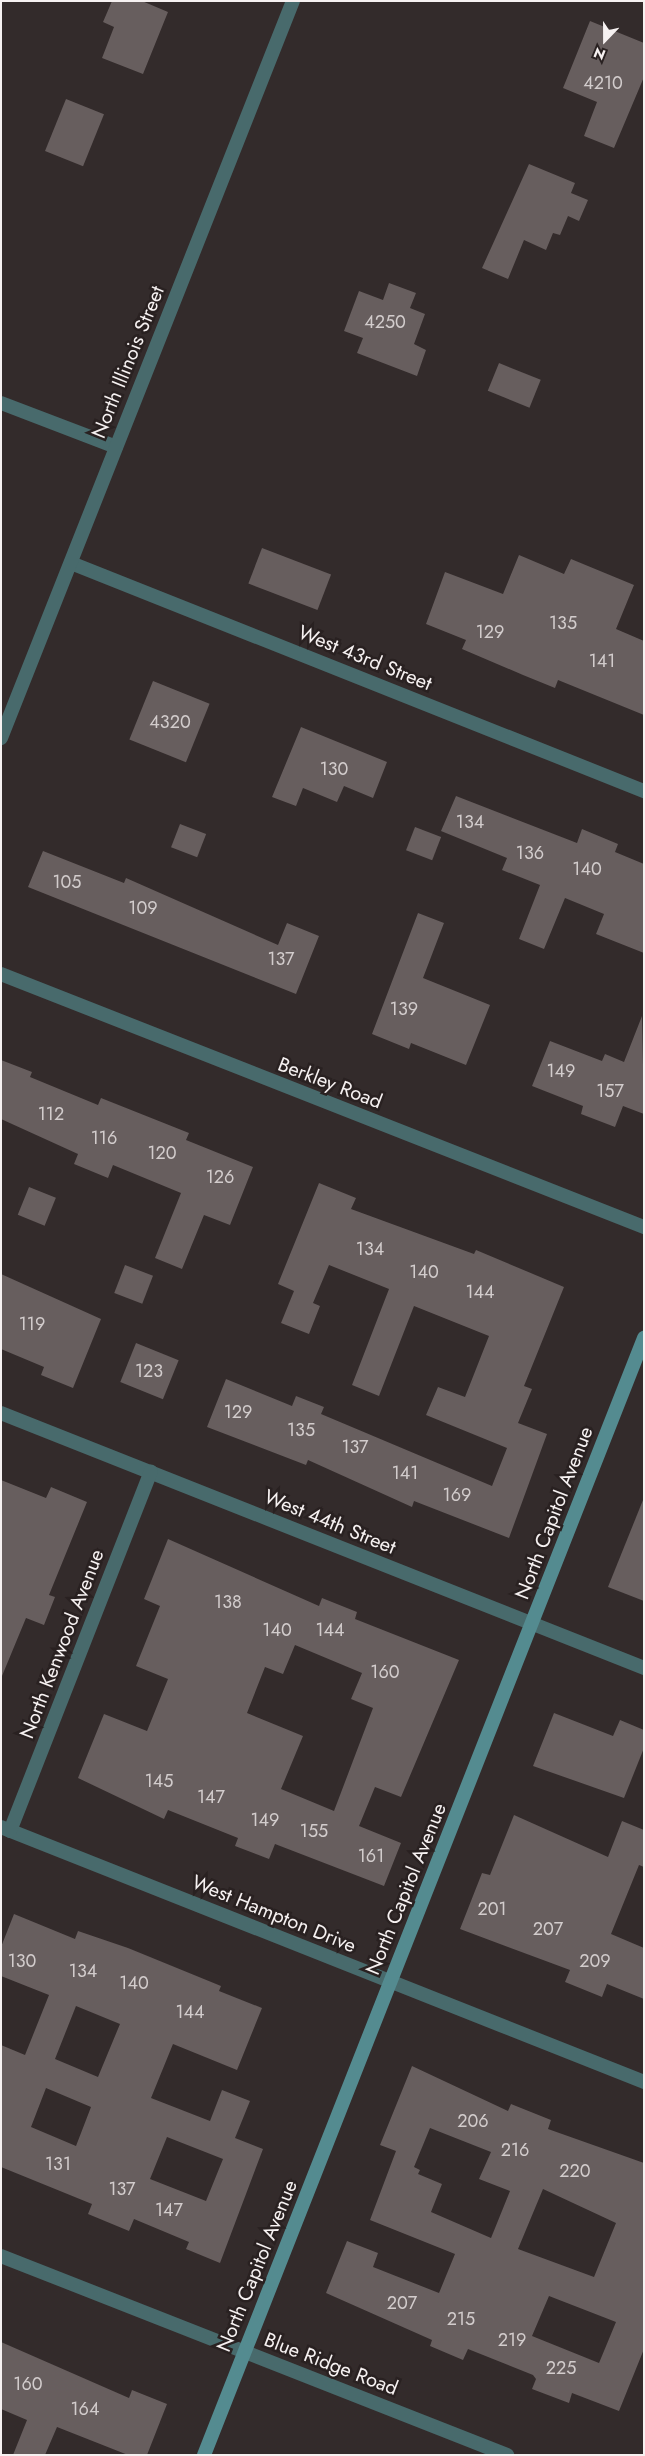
<!DOCTYPE html>
<html>
<head>
<meta charset="utf-8">
<style>
  body { margin:0 }
  #map { position:relative; width:645px; height:2456px; overflow:hidden; background:#332b2b; font-family:Jost,sans-serif }
  div>[style] { position:absolute }
  .building>* { inset:0; background:#675e5e; transform-origin:0 0 }
  .minor>* { height:14px; margin:-7px; padding:0 7px; transform-origin:7px; border-radius:7px; background:#486a6c }
  .tertiary>* { height:14px; margin:-7px; padding:0 7px; transform-origin:7px; border-radius:7px; background:#486a6c }
  .secondary>* { height:14px; margin:-7px; padding:0 7px; transform-origin:7px; border-radius:7px; background:#548b90 }
  span { translate:-50% -50%; white-space:nowrap; text-align:center; line-height:1.15; -webkit-text-stroke:5px #292121; paint-order:stroke }
  .number-label { font-size:18px; color:#d2cccc }
  .number-label span { -webkit-text-stroke-width:0 }
  .street-label { font-size:20px; color:#f6f1f1 }
  .frame { position:absolute; inset:0; border:2px solid #f6f1f1; pointer-events:none }
  .north { position:absolute; left:580px; top:15px; width:50px; height:50px; -webkit-text-stroke:4px #292121; paint-order:stroke; rotate:202deg; font-size:14px; font-weight:700; line-height:20px; text-align:center; color:#f6f1f1 }
  .north::after { content:''; display:block; margin:auto; width:18px; height:22px; background:#f6f1f1; clip-path:polygon(50% 0,100% 100%,50% 72%,0 100%) }
</style>
</head>
<body>
<div id="map">
  <div class="building">
    <i style="clip-path:polygon(112px 1px,142px 1px,168px 12px,143px 74px,102px 58px,114px 27px,103px 22px)"></i>
    <i style="clip-path:polygon(590px 21px,644px 43px,644px 77px,614px 148px,584px 136px,597px 102px,563px 88px)"></i>
    <i style="left:66px;top:99px;width:41px;height:56px;rotate:22deg"></i>
    <i style="clip-path:polygon(529px 164px,575px 183px,571px 193px,588px 200px,579px 221px,568px 216px,560px 235px,553px 233px,546px 250px,524px 240px,508px 279px,482px 268px)"></i>
    <i style="clip-path:polygon(389px 283px,416px 293px,410px 308px,425px 314px,414px 344px,426px 350px,417px 376px,357px 353px,363px 338px,344px 331px,359px 291px,383px 300px)"></i>
    <i style="left:499px;top:363px;width:45px;height:30px;rotate:22deg"></i>
    <i style="left:262px;top:548px;width:74px;height:38px;rotate:21deg"></i>
    <i style="clip-path:polygon(519px 555px,564px 574px,571px 559px,634px 585px,616px 629px,644px 641px,644px 715px,558px 680px,555px 688px,523px 675px,462px 649px,466px 640px,426px 624px,445px 572px,503px 594px)"></i>
    <i style="left:153px;top:681px;width:61px;height:63px;rotate:22deg"></i>
    <i style="clip-path:polygon(301px 727px,387px 762px,373px 798px,344px 786px,337px 802px,303px 788px,296px 806px,272px 797px)"></i>
    <i style="clip-path:polygon(456px 796px,577px 843px,582px 829px,618px 844px,615px 852px,644px 864px,644px 953px,596px 934px,604px 914px,565px 898px,544px 949px,519px 939px,540px 885px,502px 870px,507px 858px,441px 831px)"></i>
    <i style="left:180px;top:824px;width:28px;height:25px;rotate:21deg"></i>
    <i style="left:415px;top:827px;width:28px;height:25px;rotate:21deg"></i>
    <i style="clip-path:polygon(43px 851px,124px 883px,126px 878px,278px 945px,287px 923px,319px 936px,296px 994px,28px 887px)"></i>
    <i style="clip-path:polygon(418px 913px,444px 923px,423px 978px,490px 1005px,466px 1065px,411px 1043px,409px 1049px,372px 1034px)"></i>
    <i style="clip-path:polygon(642px 1016px,644px 1114px,623px 1106px,615px 1127px,581px 1114px,583px 1106px,532px 1086px,550px 1041px,602px 1061px,605px 1054px,624px 1062px)"></i>
    <i style="clip-path:polygon(1px 1060px,32px 1072px,30px 1077px,98px 1105px,101px 1098px,189px 1133px,186px 1140px,253px 1167px,230px 1225px,204px 1215px,182px 1269px,155px 1258px,181px 1193px,113px 1165px,108px 1178px,74px 1164px,78px 1154px,1px 1119px)"></i>
    <i style="clip-path:polygon(319px 1183px,356px 1198px,351px 1209px,474px 1254px,476px 1250px,564px 1287px,524px 1386px,532px 1389px,518px 1423px,547px 1434px,509px 1538px,414px 1501px,412px 1507px,308px 1460px,306px 1465px,207px 1427px,226px 1379px,292px 1406px,296px 1396px,324px 1407px,321px 1414px,492px 1486px,507px 1448px,426px 1415px,438px 1387px,465px 1397px,489px 1336px,414px 1306px,379px 1396px,352px 1385px,389px 1289px,329px 1265px,313px 1303px,320px 1306px,309px 1334px,281px 1323px,294px 1291px,278px 1284px)"></i>
    <i style="left:29px;top:1187px;width:29px;height:30px;rotate:22deg"></i>
    <i style="left:125px;top:1265px;width:30px;height:30px;rotate:21deg"></i>
    <i style="clip-path:polygon(1px 1274px,101px 1319px,73px 1388px,41px 1375px,44px 1367px,1px 1349px)"></i>
    <i style="left:136px;top:1343px;width:46px;height:42px;rotate:22deg"></i>
    <i style="clip-path:polygon(1px 1480px,46px 1498px,51px 1487px,87px 1502px,49px 1595px,55px 1597px,44px 1625px,26px 1618px,2px 1676px)"></i>
    <i style="clip-path:polygon(643px 1500px,644px 1501px,644px 1601px,608px 1587px)"></i>
    <i style="clip-path:polygon(evenodd,168px 1539px,319px 1606px,322px 1598px,357px 1612px,355px 1619px,459px 1660px,401px 1797px,375px 1787px,359px 1826px,401px 1843px,384px 1886px,275px 1844px,269px 1859px,235px 1846px,238px 1838px,168px 1810px,164px 1819px,78px 1778px,104px 1714px,147px 1731px,168px 1679px,136px 1666px,160px 1606px,144px 1599px,168px 1539px,295px 1645px,362px 1673px,351px 1699px,373px 1708px,334px 1811px,281px 1789px,303px 1736px,247px 1713px,265px 1667px,283px 1674px,295px 1645px)"></i>
    <i style="clip-path:polygon(554px 1713px,613px 1736px,620px 1720px,644px 1730px,644px 1748px,624px 1798px,533px 1766px)"></i>
    <i style="clip-path:polygon(514px 1815px,608px 1857px,622px 1821px,644px 1830px,644px 1867px,639px 1865px,611px 1934px,644px 1948px,644px 1999px,607px 1984px,602px 1997px,565px 1982px,570px 1970px,460px 1929px,482px 1873px,490px 1875px)"></i>
    <i style="clip-path:polygon(evenodd,14px 1914px,75px 1939px,78px 1931px,128px 1948px,221px 1986px,219px 1991px,262px 2008px,237px 2070px,173px 2044px,151px 2098px,210px 2121px,222px 2090px,250px 2101px,235px 2138px,263px 2149px,220px 2263px,186px 2249px,189px 2242px,134px 2219px,129px 2231px,88px 2214px,92px 2204px,1px 2167px,1px 2045px,25px 2055px,49px 1995px,1px 1976px,1px 1947px,14px 1914px,76px 2006px,120px 2024px,98px 2077px,55px 2059px,76px 2006px,14px 1914px,46px 2088px,91px 2107px,76px 2146px,31px 2127px,46px 2088px,14px 1914px,167px 2137px,223px 2159px,206px 2201px,150px 2179px,167px 2137px)"></i>
    <i style="clip-path:polygon(evenodd,412px 2066px,508px 2111px,511px 2104px,551px 2120px,548px 2129px,644px 2163px,644px 2349px,619px 2411px,572px 2393px,569px 2403px,532px 2389px,536px 2379px,533px 2375px,468px 2349px,463px 2360px,430px 2346px,432px 2340px,326px 2293px,347px 2241px,378px 2253px,373px 2267px,439px 2293px,455px 2254px,370px 2220px,396px 2151px,380px 2145px,412px 2066px,430px 2128px,491px 2152px,479px 2179px,510px 2191px,491px 2238px,431px 2212px,442px 2184px,418px 2174px,420px 2170px,414px 2167px,430px 2128px,412px 2066px,543px 2189px,616px 2223px,594px 2277px,518px 2249px,543px 2189px,412px 2066px,549px 2296px,616px 2322px,599px 2363px,532px 2336px,549px 2296px)"></i>
    <i style="clip-path:polygon(1px 2342px,129px 2398px,132px 2390px,167px 2404px,147px 2455px,128px 2455px,57px 2427px,45px 2455px,13px 2455px,27px 2420px,1px 2409px)"></i>
  </div>
  <div class="minor">
    <i style="left:1px;top:403px;width:123px;rotate:20.9deg"></i>
    <i style="left:71px;top:563px;width:617px;rotate:21.7deg"></i>
    <i style="left:1px;top:974px;width:691px;rotate:21.48deg"></i>
    <i style="left:1px;top:1413px;width:692px;rotate:21.63deg"></i>
    <i style="left:1px;top:1827px;width:692px;rotate:21.63deg"></i>
    <i style="left:10px;top:1831px;width:386px;rotate:-68.6deg"></i>
    <i style="left:1px;top:2256px;width:544px;rotate:21.47deg"></i>
  </div>
  <div class="tertiary">
    <i style="left:1px;top:738px;width:793px;rotate:-68.39deg"></i>
  </div>
  <div class="secondary">
    <i style="left:204px;top:2455px;width:1201px;rotate:-68.5deg"></i>
  </div>
  <div class="number-label">
    <span style="left:603px;top:83px">4210</span>
    <span style="left:385px;top:322px">4250</span>
    <span style="left:563px;top:623px">135</span>
    <span style="left:490px;top:632px">129</span>
    <span style="left:602px;top:661px">141</span>
    <span style="left:170px;top:722px">4320</span>
    <span style="left:334px;top:769px">130</span>
    <span style="left:470px;top:822px">134</span>
    <span style="left:530px;top:853px">136</span>
    <span style="left:587px;top:869px">140</span>
    <span style="left:67px;top:882px">105</span>
    <span style="left:143px;top:908px">109</span>
    <span style="left:281px;top:959px">137</span>
    <span style="left:404px;top:1009px">139</span>
    <span style="left:561px;top:1071px">149</span>
    <span style="left:610px;top:1091px">157</span>
    <span style="left:51px;top:1114px">112</span>
    <span style="left:104px;top:1138px">116</span>
    <span style="left:162px;top:1153px">120</span>
    <span style="left:220px;top:1177px">126</span>
    <span style="left:370px;top:1249px">134</span>
    <span style="left:424px;top:1272px">140</span>
    <span style="left:480px;top:1292px">144</span>
    <span style="left:32px;top:1324px">119</span>
    <span style="left:149px;top:1371px">123</span>
    <span style="left:238px;top:1412px">129</span>
    <span style="left:301px;top:1430px">135</span>
    <span style="left:355px;top:1447px">137</span>
    <span style="left:405px;top:1473px">141</span>
    <span style="left:457px;top:1495px">169</span>
    <span style="left:228px;top:1602px">138</span>
    <span style="left:277px;top:1630px">140</span>
    <span style="left:330px;top:1630px">144</span>
    <span style="left:385px;top:1672px">160</span>
    <span style="left:159px;top:1781px">145</span>
    <span style="left:211px;top:1797px">147</span>
    <span style="left:265px;top:1820px">149</span>
    <span style="left:314px;top:1831px">155</span>
    <span style="left:371px;top:1856px">161</span>
    <span style="left:492px;top:1909px">201</span>
    <span style="left:548px;top:1929px">207</span>
    <span style="left:22px;top:1961px">130</span>
    <span style="left:595px;top:1961px">209</span>
    <span style="left:83px;top:1971px">134</span>
    <span style="left:134px;top:1983px">140</span>
    <span style="left:190px;top:2012px">144</span>
    <span style="left:473px;top:2121px">206</span>
    <span style="left:515px;top:2150px">216</span>
    <span style="left:58px;top:2164px">131</span>
    <span style="left:575px;top:2171px">220</span>
    <span style="left:122px;top:2189px">137</span>
    <span style="left:169px;top:2210px">147</span>
    <span style="left:402px;top:2303px">207</span>
    <span style="left:461px;top:2319px">215</span>
    <span style="left:512px;top:2340px">219</span>
    <span style="left:561px;top:2368px">225</span>
    <span style="left:28px;top:2384px">160</span>
    <span style="left:85px;top:2409px">164</span>
  </div>
  <div class="street-label">
    <span style="left:128px;top:362px;rotate:-68deg">North Illinois Street</span>
    <span style="left:365px;top:658px;rotate:22deg">West 43rd Street</span>
    <span style="left:330px;top:1083px;rotate:21deg">Berkley Road</span>
    <span style="left:554px;top:1513px;rotate:-69deg">North Capitol Avenue</span>
    <span style="left:330px;top:1522px;rotate:22deg">West 44th Street</span>
    <span style="left:62px;top:1644px;rotate:-69deg">North Kenwood Avenue</span>
    <span style="left:406px;top:1889px;rotate:-68deg">North Capitol Avenue</span>
    <span style="left:274px;top:1914px;rotate:22deg">West Hampton Drive</span>
    <span style="left:257px;top:2266px;rotate:-68deg">North Capitol Avenue</span>
    <span style="left:331px;top:2364px;rotate:21deg">Blue Ridge Road</span>
  </div>
  <div class="frame"></div>
  <div class="north">N</div>
</div>
</body>
</html>
